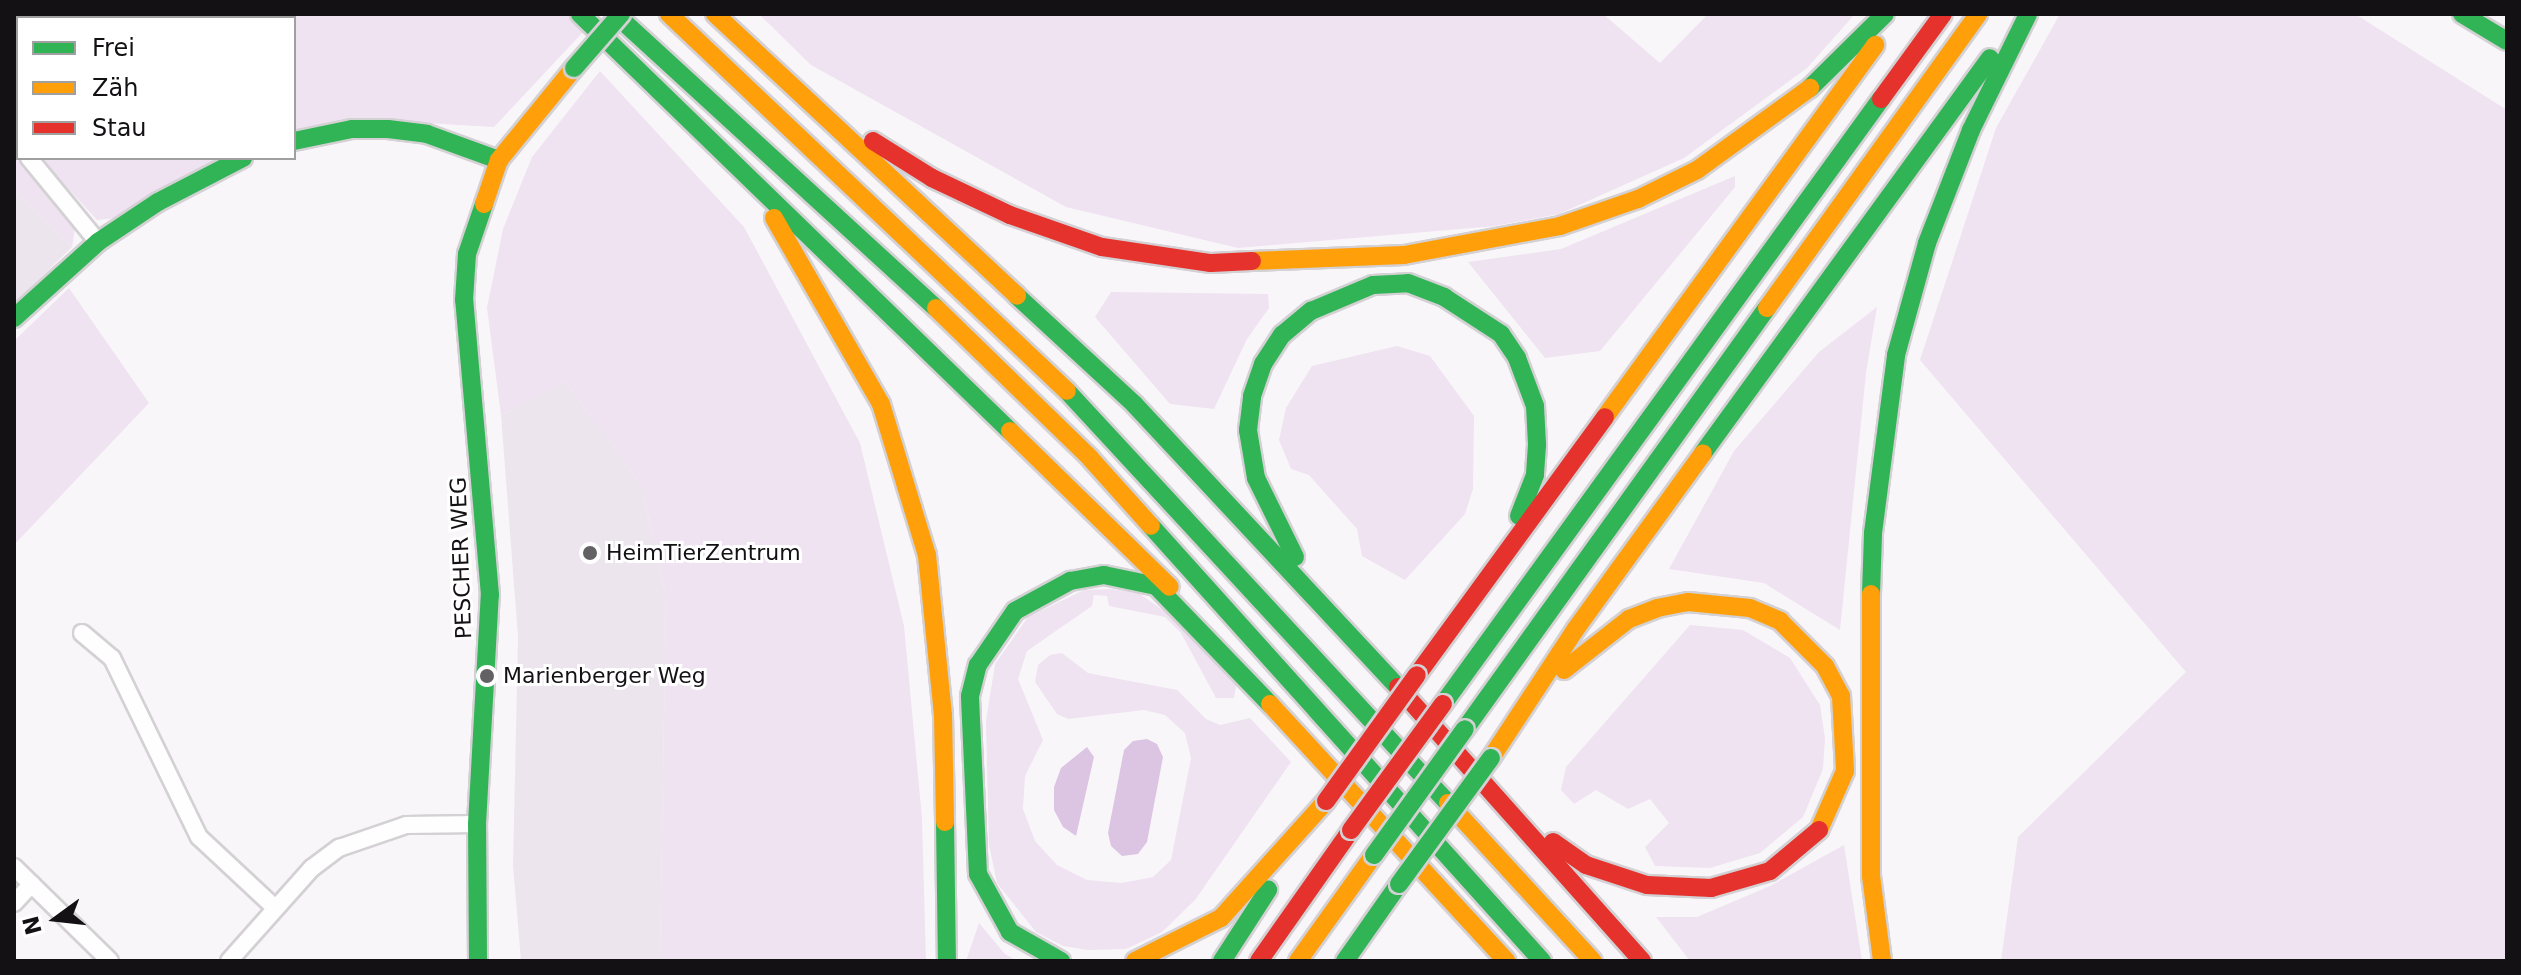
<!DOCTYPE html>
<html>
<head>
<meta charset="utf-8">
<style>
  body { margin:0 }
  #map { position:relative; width:2521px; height:975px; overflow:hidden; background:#f9f6fa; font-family:"DejaVu Sans",sans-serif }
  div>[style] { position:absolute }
  .built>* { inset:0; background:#ece5ee }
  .green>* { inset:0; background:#efe2f1 }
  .water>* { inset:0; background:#dcc5e2 }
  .roads { filter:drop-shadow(2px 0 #d4d1d4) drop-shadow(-2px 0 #d4d1d4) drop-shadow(0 2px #d4d1d4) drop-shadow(0 -2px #d4d1d4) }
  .street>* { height:16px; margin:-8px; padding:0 8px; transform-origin:8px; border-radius:8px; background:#fefefe }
  .fast>* { height:18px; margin:-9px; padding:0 9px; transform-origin:9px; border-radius:9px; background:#30b455 }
  .slow>* { height:18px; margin:-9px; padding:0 9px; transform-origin:9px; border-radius:9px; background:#ff9f0a }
  .jam>* { height:18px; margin:-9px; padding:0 9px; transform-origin:9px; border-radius:9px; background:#e5322d }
  .bridges { filter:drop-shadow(2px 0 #d4d1d4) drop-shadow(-2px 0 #d4d1d4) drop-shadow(0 2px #d4d1d4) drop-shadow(0 -2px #d4d1d4) }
  .fast-bridge>* { height:18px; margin:-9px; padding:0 9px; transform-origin:9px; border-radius:9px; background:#30b455 }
  .jam-bridge>* { height:18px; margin:-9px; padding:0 9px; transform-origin:9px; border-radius:9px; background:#e5322d }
  .dots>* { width:22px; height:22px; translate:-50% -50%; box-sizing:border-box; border:4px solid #fff; border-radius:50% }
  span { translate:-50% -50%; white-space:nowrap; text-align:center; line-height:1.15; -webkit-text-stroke:6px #fff; paint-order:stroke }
  .poi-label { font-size:22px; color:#131113 }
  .left { translate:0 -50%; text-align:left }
  .street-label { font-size:22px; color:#131113 }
  .frame { position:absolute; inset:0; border:16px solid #131113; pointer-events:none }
  .legend { position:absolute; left:16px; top:16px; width:280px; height:144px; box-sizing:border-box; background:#fff; border:2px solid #a1a0a1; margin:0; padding:10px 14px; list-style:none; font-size:24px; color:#131113 }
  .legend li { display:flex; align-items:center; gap:16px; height:40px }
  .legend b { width:40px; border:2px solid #a1a0a1 }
  .north { position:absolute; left:16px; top:879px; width:80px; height:80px; -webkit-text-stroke:6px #fff; paint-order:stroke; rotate:255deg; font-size:22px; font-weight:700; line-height:32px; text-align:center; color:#131113 }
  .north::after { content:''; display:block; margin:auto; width:28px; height:36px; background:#131113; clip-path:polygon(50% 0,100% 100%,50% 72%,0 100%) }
</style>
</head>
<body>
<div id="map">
  <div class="built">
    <i style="clip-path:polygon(14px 189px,72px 247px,14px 304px)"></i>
    <i style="clip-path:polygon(566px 382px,641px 485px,666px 596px,660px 961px,521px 961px,513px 865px,518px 637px,501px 415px)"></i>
  </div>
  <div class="green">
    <i style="clip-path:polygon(38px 14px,568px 14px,585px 30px,494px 127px,391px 121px,294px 131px,294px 18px,34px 18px)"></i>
    <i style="clip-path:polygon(759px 14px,1603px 14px,1660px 63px,1708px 14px,1855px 14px,1807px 68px,1684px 158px,1559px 214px,1495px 226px,1238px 248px,1066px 207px,811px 65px)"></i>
    <i style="clip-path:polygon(2060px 14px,2355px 14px,2507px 110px,2507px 961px,2001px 961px,2018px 837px,2186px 672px,1920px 360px,1996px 128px)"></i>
    <i style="clip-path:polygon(600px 71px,744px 227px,860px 443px,904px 626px,922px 818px,926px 961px,660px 961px,666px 596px,641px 485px,566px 382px,501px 415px,487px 308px,503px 229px,532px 157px)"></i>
    <i style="clip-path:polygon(14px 151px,75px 228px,72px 247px,14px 189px)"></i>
    <i style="clip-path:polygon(40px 158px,225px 158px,116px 218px,97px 220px)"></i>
    <i style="clip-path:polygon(1735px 176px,1735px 187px,1600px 351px,1545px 358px,1468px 262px,1561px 249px)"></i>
    <i style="clip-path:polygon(69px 288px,149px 403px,14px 545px,14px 341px)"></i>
    <i style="clip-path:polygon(1111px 292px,1268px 294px,1269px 308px,1247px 339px,1214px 409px,1170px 404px,1095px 317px)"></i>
    <i style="clip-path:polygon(1877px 307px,1866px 373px,1840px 630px,1764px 583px,1669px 569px,1734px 451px,1819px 352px)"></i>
    <i style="clip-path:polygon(1397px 346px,1430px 356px,1474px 416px,1473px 489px,1465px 514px,1405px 580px,1362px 556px,1357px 529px,1309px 475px,1291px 469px,1279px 440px,1286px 408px,1312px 366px)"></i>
    <i style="clip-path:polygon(1112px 589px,1140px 594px,1167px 613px,1236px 686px,1234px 698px,1216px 698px,1181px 633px,1165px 617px,1109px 606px,1107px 596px,1094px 595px,1092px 606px,1027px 651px,1018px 679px,1043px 740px,1025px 776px,1023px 809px,1035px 841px,1057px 865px,1087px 880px,1122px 883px,1153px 877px,1171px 860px,1191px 758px,1185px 733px,1165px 715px,1144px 710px,1068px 719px,1057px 714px,1035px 682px,1038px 665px,1050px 655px,1062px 653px,1088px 673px,1177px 690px,1206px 719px,1220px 725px,1250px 718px,1291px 762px,1195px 900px,1162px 932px,1126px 949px,1088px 950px,1063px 946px,1036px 932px,997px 883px,989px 845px,986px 721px,995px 664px,1028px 617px,1084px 590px)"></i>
    <i style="clip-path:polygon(1690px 625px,1743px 630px,1790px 658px,1820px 705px,1825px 738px,1823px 769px,1803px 817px,1760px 853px,1710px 868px,1655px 866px,1645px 847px,1669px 823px,1650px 799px,1628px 809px,1596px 790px,1574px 804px,1561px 790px,1566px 767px)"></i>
    <i style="clip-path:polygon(1844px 845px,1862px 961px,1690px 961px,1656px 917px,1697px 917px,1770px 886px)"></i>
    <i style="clip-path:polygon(979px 923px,1005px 954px,1017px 961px,966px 961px)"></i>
  </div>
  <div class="water">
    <i style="clip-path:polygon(1147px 739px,1157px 744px,1163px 757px,1147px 842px,1138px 854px,1122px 856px,1111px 846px,1108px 833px,1124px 750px,1133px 741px)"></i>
    <i style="clip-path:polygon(1087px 747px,1094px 757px,1076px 836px,1063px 827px,1054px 810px,1054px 787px,1061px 768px)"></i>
  </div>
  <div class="roads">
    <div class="street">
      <i style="left:14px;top:142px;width:6px;rotate:45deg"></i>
      <i style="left:29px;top:158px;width:109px;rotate:50.6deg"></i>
      <i style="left:82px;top:633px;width:39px;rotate:40deg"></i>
      <i style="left:112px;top:658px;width:199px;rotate:64.1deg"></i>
      <i style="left:199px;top:837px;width:103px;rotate:43deg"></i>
      <i style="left:14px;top:867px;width:134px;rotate:44.4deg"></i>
      <i style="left:14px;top:903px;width:26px;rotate:-47deg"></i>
      <i style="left:229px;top:961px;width:125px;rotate:-48.3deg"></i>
      <i style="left:312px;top:868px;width:34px;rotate:-37deg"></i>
      <i style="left:339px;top:848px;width:71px;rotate:-18.9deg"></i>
      <i style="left:406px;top:825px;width:71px;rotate:-0.8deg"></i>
    </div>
    <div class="fast">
      <i style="left:580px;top:14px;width:599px;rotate:44.12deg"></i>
      <i style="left:615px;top:14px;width:435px;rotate:42.5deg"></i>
      <i style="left:2462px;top:14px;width:52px;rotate:31deg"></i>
      <i style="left:1810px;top:88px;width:105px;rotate:-44.6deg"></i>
      <i style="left:294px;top:141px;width:59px;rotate:-11.7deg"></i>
      <i style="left:352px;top:129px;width:36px"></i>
      <i style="left:388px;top:129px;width:39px;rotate:7deg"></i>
      <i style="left:427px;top:134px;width:77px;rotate:19.9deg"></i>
      <i style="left:1017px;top:296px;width:159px;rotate:42.7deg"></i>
      <i style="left:1134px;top:404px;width:387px;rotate:47deg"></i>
      <i style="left:14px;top:318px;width:113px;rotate:-42.1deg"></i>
      <i style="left:98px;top:242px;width:72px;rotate:-33.7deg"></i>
      <i style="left:158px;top:202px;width:96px;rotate:-27.4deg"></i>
      <i style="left:1067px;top:391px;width:561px;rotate:47.24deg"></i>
      <i style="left:1703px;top:453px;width:488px;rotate:-54deg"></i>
      <i style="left:1151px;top:526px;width:585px;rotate:48.05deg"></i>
      <i style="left:1295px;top:557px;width:88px;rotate:-116.3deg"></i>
      <i style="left:1256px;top:478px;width:49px;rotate:-99.5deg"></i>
      <i style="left:1248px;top:430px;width:34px;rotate:-83deg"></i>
      <i style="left:1252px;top:396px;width:34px;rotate:-71deg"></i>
      <i style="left:1263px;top:364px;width:35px;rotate:-57deg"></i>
      <i style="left:1282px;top:335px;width:38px;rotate:-40deg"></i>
      <i style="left:1311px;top:311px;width:67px;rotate:-22.8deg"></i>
      <i style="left:1373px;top:285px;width:35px;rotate:-3deg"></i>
      <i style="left:1408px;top:283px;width:39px;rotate:21deg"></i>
      <i style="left:1444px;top:297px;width:68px;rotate:33deg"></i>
      <i style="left:1501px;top:334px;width:29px;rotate:56deg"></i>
      <i style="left:1517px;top:358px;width:51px;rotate:69.4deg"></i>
      <i style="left:1535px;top:406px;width:39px;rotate:87deg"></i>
      <i style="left:1537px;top:445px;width:30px;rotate:94deg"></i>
      <i style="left:1535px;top:475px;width:44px;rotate:111.3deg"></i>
      <i style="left:1871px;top:594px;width:61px;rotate:-88.1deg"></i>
      <i style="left:1873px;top:533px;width:179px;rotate:-82.6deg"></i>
      <i style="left:1896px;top:355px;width:116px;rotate:-74.5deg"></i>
      <i style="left:1927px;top:243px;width:121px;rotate:-68.7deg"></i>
      <i style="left:1971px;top:130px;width:129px;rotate:-63.8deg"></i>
      <i style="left:1443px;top:704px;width:747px;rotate:-54.1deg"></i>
      <i style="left:1465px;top:729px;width:518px;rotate:-54.35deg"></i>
      <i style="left:945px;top:822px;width:139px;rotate:89.2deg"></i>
      <i style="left:478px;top:961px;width:137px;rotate:-90.4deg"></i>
      <i style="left:477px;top:824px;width:229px;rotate:-86.8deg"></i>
      <i style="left:490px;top:595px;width:296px;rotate:-95deg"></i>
      <i style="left:464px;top:300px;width:46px;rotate:-86.3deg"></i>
      <i style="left:467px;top:254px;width:53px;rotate:-71.2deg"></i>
      <i style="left:1061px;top:961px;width:59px;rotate:-150.4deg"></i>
      <i style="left:1010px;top:932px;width:66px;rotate:-118.9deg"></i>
      <i style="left:978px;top:874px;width:178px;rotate:-92.6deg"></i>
      <i style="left:970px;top:696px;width:32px;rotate:-76deg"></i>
      <i style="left:978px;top:665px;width:65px;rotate:-55.6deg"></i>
      <i style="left:1015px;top:611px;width:63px;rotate:-28.6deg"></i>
      <i style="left:1070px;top:581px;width:35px;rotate:-10deg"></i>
      <i style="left:1104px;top:575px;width:53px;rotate:11.9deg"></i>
      <i style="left:1156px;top:586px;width:164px;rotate:46deg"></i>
      <i style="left:1222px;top:961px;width:85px;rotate:-57.1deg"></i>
      <i style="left:1345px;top:961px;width:94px;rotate:-55deg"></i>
    </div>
    <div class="slow">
      <i style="left:669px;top:14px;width:548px;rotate:43.45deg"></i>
      <i style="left:715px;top:14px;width:413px;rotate:43deg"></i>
      <i style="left:484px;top:204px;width:46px;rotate:-71.2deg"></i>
      <i style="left:499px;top:160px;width:119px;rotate:-50.8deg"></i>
      <i style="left:774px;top:218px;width:215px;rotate:60.1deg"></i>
      <i style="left:881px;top:404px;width:158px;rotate:73.1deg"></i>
      <i style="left:927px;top:555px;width:161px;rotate:84.3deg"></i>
      <i style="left:943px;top:715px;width:107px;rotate:88.9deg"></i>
      <i style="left:1252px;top:261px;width:152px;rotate:-2.3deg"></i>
      <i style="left:1404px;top:255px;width:159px;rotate:-10.5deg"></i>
      <i style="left:1560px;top:226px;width:83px;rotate:-19.1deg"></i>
      <i style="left:1638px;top:199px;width:66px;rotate:-26.2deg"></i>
      <i style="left:1697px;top:170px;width:140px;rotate:-36deg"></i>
      <i style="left:936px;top:308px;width:215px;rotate:44.2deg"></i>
      <i style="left:1090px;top:458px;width:91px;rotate:48.1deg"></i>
      <i style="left:1767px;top:308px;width:362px;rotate:-54.3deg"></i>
      <i style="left:1605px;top:417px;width:460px;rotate:-54deg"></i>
      <i style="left:1010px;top:431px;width:223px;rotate:44.3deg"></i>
      <i style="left:1871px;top:594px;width:282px;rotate:90deg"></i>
      <i style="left:1871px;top:876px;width:86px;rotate:82.6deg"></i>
      <i style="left:1564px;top:670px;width:83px;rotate:-38.1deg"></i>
      <i style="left:1629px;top:619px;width:30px;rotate:-21deg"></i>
      <i style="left:1657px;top:608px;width:32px;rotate:-11deg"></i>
      <i style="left:1688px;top:602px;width:62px;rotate:5.5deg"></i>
      <i style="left:1750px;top:608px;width:33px;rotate:23deg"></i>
      <i style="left:1780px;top:621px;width:64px;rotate:45deg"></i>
      <i style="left:1825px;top:666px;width:34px;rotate:62deg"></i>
      <i style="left:1841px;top:696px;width:75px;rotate:86.9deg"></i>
      <i style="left:1845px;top:771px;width:64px;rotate:113.8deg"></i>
      <i style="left:1270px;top:704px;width:349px;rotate:47.4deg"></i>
      <i style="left:1491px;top:758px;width:153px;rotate:-56.7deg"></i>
      <i style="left:1575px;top:630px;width:218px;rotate:-54.1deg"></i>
      <i style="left:1448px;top:803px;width:214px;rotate:47.5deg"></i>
      <i style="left:1135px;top:961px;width:96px;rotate:-26.6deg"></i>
      <i style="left:1221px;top:918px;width:157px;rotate:-48.1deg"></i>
      <i style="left:1298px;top:961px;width:130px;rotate:-54.4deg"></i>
    </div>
    <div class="jam">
      <i style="left:1881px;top:99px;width:105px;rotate:-53.9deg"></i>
      <i style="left:873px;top:141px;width:70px;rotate:32.1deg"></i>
      <i style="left:932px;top:178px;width:86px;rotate:25.4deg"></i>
      <i style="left:1010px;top:215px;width:97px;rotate:19.2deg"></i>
      <i style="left:1102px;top:247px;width:110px;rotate:8.4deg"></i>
      <i style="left:1211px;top:263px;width:41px;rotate:-2.8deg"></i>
      <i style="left:1417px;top:675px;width:319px;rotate:-53.9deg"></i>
      <i style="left:1398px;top:687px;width:367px;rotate:48.3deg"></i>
      <i style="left:1553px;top:842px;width:40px;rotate:34.9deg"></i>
      <i style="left:1586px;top:865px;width:64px;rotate:18.2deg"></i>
      <i style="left:1647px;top:885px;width:64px;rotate:2.7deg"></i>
      <i style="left:1711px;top:888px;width:61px;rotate:-16.1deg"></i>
      <i style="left:1770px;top:871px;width:64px;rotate:-39.9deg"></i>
      <i style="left:1259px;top:961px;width:160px;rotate:-54.9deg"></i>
    </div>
  </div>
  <div class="bridges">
    <div class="fast-bridge">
      <i style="left:574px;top:68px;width:72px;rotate:-49deg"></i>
      <i style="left:1374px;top:855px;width:155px;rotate:-54.2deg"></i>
      <i style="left:1399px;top:884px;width:156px;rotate:-53.9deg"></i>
    </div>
    <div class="jam-bridge">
      <i style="left:1326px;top:801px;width:155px;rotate:-54.2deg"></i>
      <i style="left:1351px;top:830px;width:156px;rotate:-53.9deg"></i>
    </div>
  </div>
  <div class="dots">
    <i style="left:590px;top:553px;background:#646164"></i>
    <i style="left:487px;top:676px;background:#646164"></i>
  </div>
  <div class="poi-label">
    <span class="left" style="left:606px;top:553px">HeimTierZentrum</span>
    <span class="left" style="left:503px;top:676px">Marienberger Weg</span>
  </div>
  <div class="street-label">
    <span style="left:461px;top:558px;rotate:-92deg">PESCHER WEG</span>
  </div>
  <div class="frame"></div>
  <ul class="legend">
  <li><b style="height:10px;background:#30b455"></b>Frei</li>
  <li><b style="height:10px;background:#ff9f0a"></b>Zäh</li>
  <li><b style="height:10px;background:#e5322d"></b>Stau</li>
  </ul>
  <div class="north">N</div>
</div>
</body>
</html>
